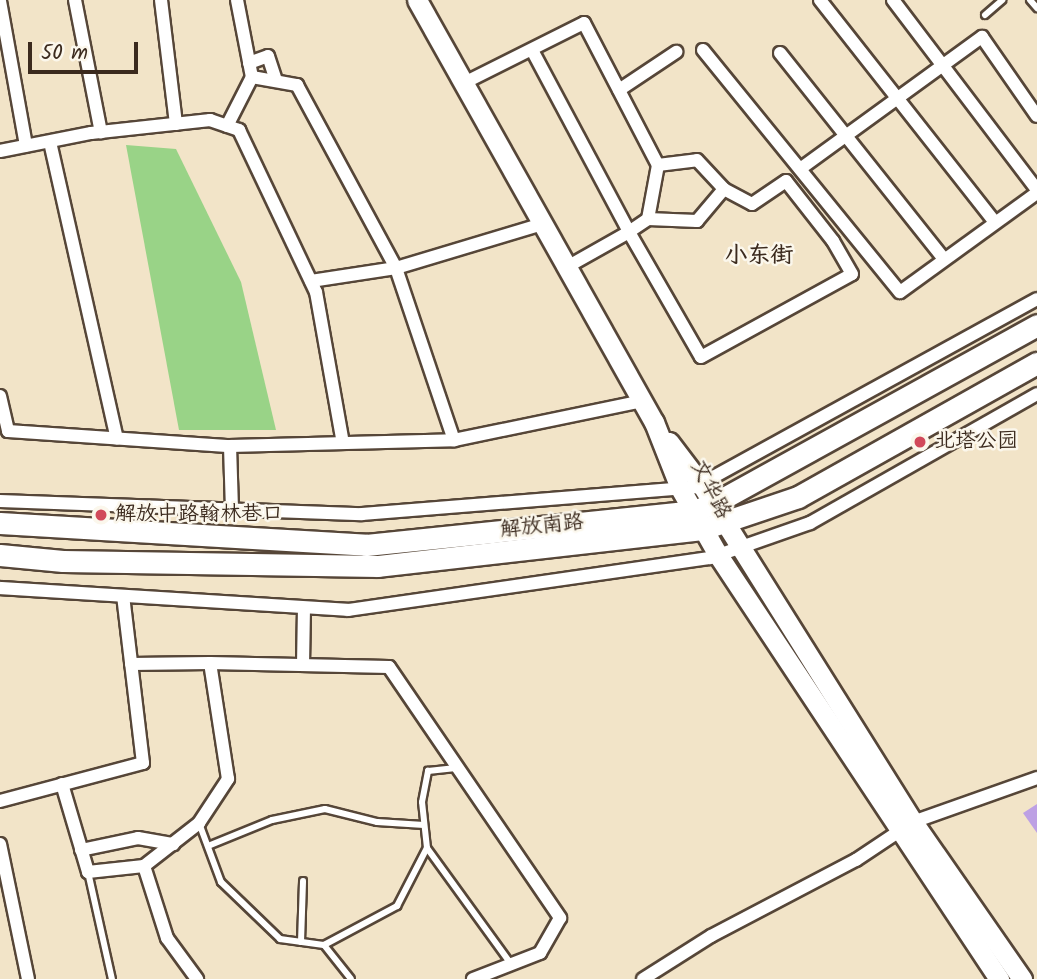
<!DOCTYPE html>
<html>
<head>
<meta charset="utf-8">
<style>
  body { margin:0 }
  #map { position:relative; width:1037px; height:979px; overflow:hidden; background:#f2e4c8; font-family:Kalam,"LXGW WenKai TC",sans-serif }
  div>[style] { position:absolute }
  .green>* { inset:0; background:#99d387 }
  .building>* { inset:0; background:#bda0e4 }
  .roads { filter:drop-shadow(2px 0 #564638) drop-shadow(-2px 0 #564638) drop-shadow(0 2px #564638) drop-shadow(0 -2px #564638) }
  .lane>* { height:6px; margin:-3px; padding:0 3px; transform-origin:3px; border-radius:3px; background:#fff }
  .street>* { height:12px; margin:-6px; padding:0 6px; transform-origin:6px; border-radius:6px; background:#fff }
  .secondary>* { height:19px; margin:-9.5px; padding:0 9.5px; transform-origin:9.5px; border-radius:9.5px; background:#fff }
  .primary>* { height:21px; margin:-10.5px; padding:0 10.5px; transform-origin:10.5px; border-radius:10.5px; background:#fff }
  .dots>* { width:19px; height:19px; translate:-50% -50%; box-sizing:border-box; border:4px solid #fbf7ec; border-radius:50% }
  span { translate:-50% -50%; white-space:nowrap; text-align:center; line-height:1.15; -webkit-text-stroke:5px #fbf7ec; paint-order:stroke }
  .poi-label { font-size:21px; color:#3b2a1e }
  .left { translate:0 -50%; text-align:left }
  .street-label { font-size:21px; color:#3b2a1e }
  .neighbourhood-label { font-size:23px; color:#3b2a1e; font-weight:700 }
  .scale { position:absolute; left:28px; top:42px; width:110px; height:32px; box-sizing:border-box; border:4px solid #3b2a1e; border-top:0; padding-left:9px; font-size:21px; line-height:24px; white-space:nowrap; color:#3b2a1e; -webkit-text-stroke:5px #fbf7ec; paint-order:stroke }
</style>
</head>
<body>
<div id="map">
  <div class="green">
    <i style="clip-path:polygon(126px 145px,176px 149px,241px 282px,276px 430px,179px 430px)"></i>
  </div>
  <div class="building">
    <i style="clip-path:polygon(1037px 804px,1037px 833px,1023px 813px)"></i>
  </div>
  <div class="roads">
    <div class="lane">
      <i style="left:1030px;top:0;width:11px;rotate:49deg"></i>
      <i style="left:985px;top:15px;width:23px;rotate:-41deg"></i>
      <i style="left:199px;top:823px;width:63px;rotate:69.6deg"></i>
      <i style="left:221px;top:882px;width:82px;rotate:44deg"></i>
      <i style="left:280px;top:939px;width:44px;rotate:7.8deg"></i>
      <i style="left:324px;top:945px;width:83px;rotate:-28.1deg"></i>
      <i style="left:397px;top:906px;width:65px;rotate:-62.7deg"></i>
      <i style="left:427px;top:848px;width:46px;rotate:-96.2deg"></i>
      <i style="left:422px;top:802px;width:32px;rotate:-79deg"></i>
      <i style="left:428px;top:771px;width:28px;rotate:-6deg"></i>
      <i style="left:208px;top:846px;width:69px;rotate:-22.1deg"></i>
      <i style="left:272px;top:820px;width:54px;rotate:-11.7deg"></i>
      <i style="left:325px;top:809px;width:54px;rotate:14deg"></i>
      <i style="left:377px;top:822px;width:47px;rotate:3.7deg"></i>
      <i style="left:427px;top:848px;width:143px;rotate:54.1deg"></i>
      <i style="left:88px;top:872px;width:110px;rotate:77.4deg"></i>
      <i style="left:301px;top:942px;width:61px;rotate:-88.1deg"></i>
      <i style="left:324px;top:945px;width:43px;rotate:51.5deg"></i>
    </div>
    <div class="street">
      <i style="left:75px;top:0;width:135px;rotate:78.9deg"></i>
      <i style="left:161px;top:0;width:125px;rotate:83.1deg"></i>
      <i style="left:237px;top:0;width:78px;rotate:79deg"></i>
      <i style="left:252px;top:77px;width:46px;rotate:10.1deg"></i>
      <i style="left:297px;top:85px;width:208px;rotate:61.6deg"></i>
      <i style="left:396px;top:268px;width:182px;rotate:71.4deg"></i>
      <i style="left:820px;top:0;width:280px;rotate:51.8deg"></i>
      <i style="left:893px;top:0;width:238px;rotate:52.8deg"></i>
      <i style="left:0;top:1px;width:147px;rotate:79.8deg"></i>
      <i style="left:532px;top:50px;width:206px;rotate:61.9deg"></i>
      <i style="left:629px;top:232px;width:144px;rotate:60.1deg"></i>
      <i style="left:701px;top:357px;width:172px;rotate:-28.8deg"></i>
      <i style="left:852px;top:274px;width:38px;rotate:-120deg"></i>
      <i style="left:833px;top:241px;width:76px;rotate:-128.1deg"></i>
      <i style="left:786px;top:181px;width:41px;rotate:145.9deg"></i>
      <i style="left:752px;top:204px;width:32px;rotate:-152deg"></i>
      <i style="left:724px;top:189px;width:42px;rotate:130.2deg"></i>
      <i style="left:697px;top:221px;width:49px;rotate:-177.7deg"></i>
      <i style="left:648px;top:219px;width:23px;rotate:146deg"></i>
      <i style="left:629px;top:232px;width:71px;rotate:150.6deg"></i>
      <i style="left:703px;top:50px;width:312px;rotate:50.9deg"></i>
      <i style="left:900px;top:292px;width:169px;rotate:-35.9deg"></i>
      <i style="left:780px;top:53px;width:263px;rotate:51.5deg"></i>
      <i style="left:249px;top:63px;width:20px;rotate:-20deg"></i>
      <i style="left:268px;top:56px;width:26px;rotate:72deg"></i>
      <i style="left:464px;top:83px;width:134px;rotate:-26.6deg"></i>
      <i style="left:584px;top:23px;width:160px;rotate:62.5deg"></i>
      <i style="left:658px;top:165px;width:55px;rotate:100.5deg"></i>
      <i style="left:619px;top:90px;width:69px;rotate:-33.7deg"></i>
      <i style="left:227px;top:126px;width:55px;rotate:-63deg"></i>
      <i style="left:50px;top:142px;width:304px;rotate:77.3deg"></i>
      <i style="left:0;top:151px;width:93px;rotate:-11.2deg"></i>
      <i style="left:91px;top:133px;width:120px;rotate:-6.2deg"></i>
      <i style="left:210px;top:120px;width:31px;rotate:19deg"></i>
      <i style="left:239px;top:130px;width:179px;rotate:64.6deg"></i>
      <i style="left:316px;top:292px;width:153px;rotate:79.9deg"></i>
      <i style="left:658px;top:165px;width:39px;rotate:-7deg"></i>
      <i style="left:697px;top:160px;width:40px;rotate:47deg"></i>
      <i style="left:800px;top:169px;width:225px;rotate:-36deg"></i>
      <i style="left:982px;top:37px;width:96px;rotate:55.2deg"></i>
      <i style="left:311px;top:281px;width:86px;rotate:-8.7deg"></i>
      <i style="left:396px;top:268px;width:153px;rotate:-16.7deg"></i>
      <i style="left:0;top:396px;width:36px;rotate:77deg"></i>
      <i style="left:8px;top:431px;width:223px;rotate:3.9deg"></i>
      <i style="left:230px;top:446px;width:224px;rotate:-1.5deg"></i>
      <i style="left:454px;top:440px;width:192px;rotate:-11.7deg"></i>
      <i style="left:230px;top:446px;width:63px;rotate:88.2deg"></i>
      <i style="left:0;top:501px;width:362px;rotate:2.1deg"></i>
      <i style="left:362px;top:514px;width:334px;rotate:-4.6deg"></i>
      <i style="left:695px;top:487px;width:390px;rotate:-28.8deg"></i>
      <i style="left:0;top:588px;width:349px;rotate:3.6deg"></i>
      <i style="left:348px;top:610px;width:366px;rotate:-8.2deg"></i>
      <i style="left:710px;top:558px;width:106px;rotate:-19.3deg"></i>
      <i style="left:810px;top:523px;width:261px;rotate:-29.6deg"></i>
      <i style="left:210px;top:663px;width:179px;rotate:1.3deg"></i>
      <i style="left:389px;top:667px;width:304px;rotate:55.7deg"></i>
      <i style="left:560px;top:918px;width:40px;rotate:119.7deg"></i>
      <i style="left:540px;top:953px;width:72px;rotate:158.8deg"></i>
      <i style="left:303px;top:665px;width:57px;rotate:-89deg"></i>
      <i style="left:62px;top:784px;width:92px;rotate:73.5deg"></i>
      <i style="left:88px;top:872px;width:56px;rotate:-6.1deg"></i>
      <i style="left:144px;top:866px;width:70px;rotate:-38deg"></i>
      <i style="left:199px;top:823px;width:53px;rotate:-56.6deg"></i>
      <i style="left:228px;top:779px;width:117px;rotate:-98.8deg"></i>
      <i style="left:210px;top:663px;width:79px;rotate:179.3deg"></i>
      <i style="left:0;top:801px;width:148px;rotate:-14.9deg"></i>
      <i style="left:143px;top:763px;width:168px;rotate:-96.8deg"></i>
      <i style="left:0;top:844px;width:138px;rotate:78.3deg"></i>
      <i style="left:81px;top:850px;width:58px;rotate:-11.9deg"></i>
      <i style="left:138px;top:838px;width:36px;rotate:10deg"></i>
      <i style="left:144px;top:866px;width:76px;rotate:72.3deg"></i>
      <i style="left:167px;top:938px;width:51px;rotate:53.8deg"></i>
      <i style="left:643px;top:979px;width:80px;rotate:-32.3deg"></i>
      <i style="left:711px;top:936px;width:164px;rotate:-27.7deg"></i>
      <i style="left:856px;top:860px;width:69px;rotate:-33.7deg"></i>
      <i style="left:913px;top:822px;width:132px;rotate:-19.5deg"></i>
    </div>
    <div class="secondary">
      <i style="left:417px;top:0;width:484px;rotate:60.7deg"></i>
      <i style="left:654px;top:422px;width:71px;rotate:68.5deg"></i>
      <i style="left:680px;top:488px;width:77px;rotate:60.4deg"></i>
      <i style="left:718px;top:555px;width:509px;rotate:56.47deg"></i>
      <i style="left:669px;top:442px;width:53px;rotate:52.7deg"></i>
      <i style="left:701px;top:484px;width:399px;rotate:57.9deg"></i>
      <i style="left:913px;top:822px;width:191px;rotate:55.2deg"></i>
    </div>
    <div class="primary">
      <i style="left:0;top:523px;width:367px;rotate:3.4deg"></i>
      <i style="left:366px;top:545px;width:329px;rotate:-5.9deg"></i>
      <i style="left:693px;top:511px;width:21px;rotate:-19deg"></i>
      <i style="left:713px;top:504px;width:370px;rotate:-28.9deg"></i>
      <i style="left:0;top:555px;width:63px;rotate:5.4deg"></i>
      <i style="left:63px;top:561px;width:315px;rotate:0.9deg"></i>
      <i style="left:378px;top:566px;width:327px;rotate:-6.5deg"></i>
      <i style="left:703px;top:529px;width:100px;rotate:-18.6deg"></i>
      <i style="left:798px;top:497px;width:274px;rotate:-29.3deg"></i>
    </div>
  </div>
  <div class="dots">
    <i style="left:920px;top:442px;background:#d1495b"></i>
    <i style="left:101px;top:515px;background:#d1495b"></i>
  </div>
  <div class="poi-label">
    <span class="left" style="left:934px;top:442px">北塔公园</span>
    <span class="left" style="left:115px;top:515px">解放中路翰林巷口</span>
  </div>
  <div class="street-label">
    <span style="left:710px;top:490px;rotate:63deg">文华路</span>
    <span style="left:542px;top:527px;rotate:-6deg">解放南路</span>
  </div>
  <div class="neighbourhood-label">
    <span style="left:759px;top:256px">小东街</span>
  </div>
  <div class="scale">50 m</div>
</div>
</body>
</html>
